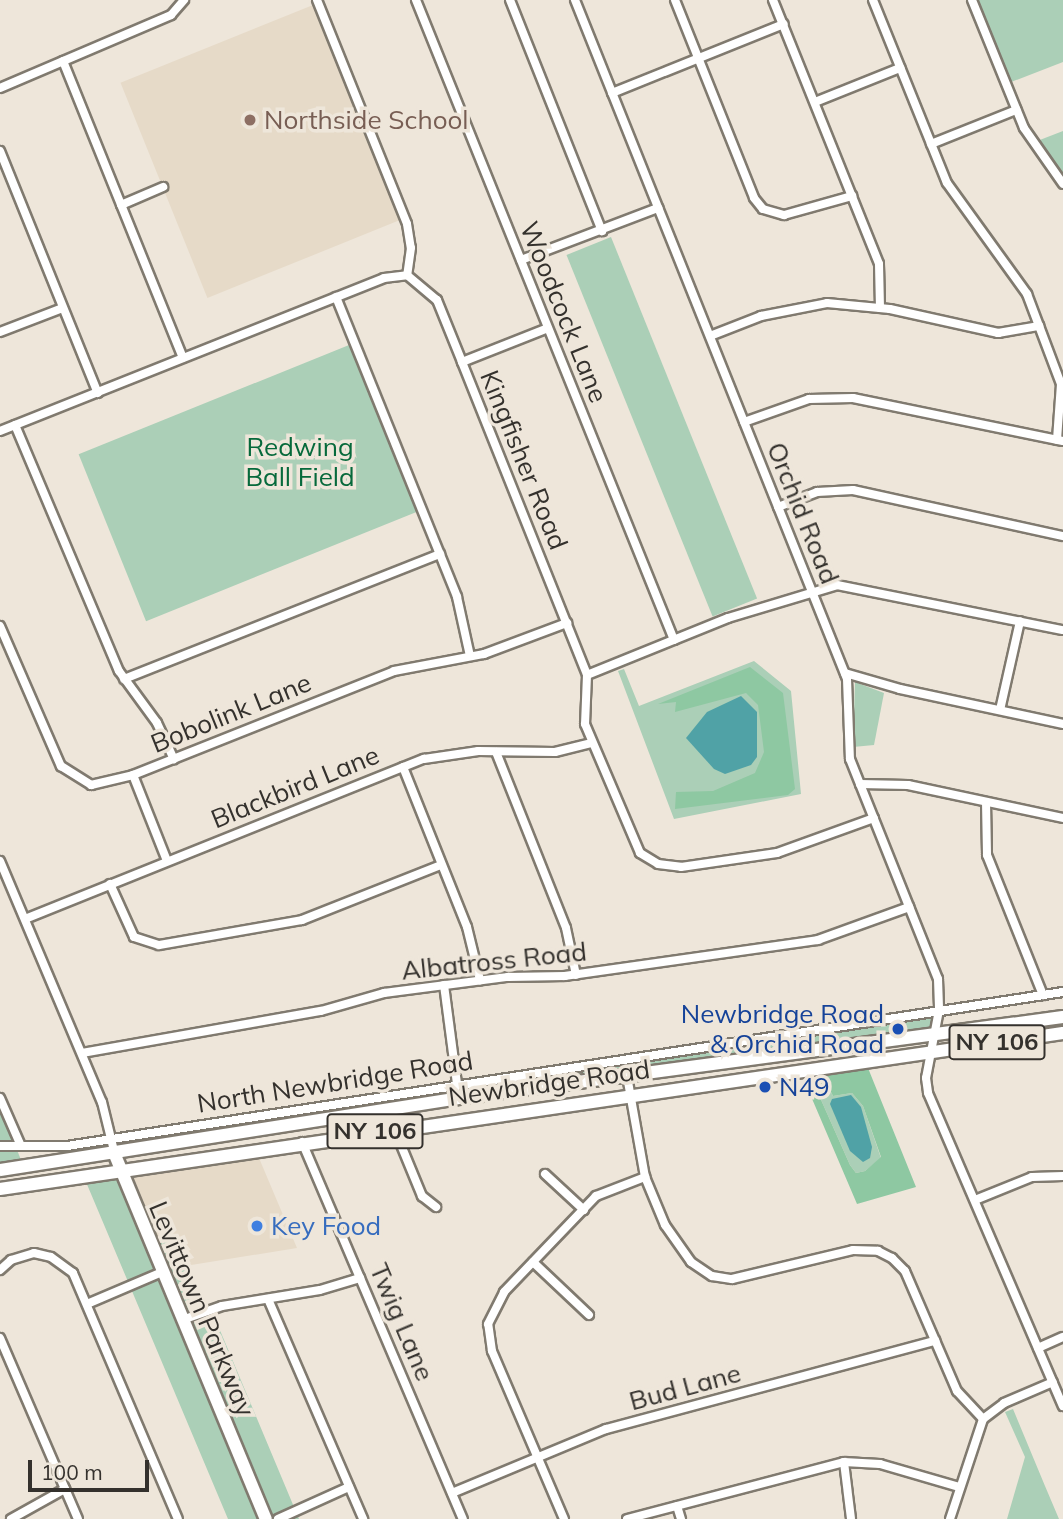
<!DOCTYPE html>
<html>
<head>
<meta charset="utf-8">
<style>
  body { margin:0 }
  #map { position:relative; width:1063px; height:1519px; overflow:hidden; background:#eee6da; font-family:Mulish,sans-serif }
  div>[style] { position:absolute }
  .built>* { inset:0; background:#e6dac8; transform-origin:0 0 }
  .green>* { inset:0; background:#abcfb7; transform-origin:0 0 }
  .forest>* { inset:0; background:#8ec8a2 }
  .water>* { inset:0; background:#50a2a6 }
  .roads { filter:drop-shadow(2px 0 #807a6f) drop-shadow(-2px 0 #807a6f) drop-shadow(0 2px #807a6f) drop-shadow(0 -2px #807a6f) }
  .street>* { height:8px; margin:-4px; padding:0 4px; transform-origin:4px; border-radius:4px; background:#fff }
  .secondary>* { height:12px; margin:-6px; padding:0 6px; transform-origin:6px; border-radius:6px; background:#fff }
  .primary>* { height:12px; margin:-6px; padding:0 6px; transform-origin:6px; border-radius:6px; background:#fff }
  .dots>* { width:19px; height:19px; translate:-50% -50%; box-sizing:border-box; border:4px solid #eee6da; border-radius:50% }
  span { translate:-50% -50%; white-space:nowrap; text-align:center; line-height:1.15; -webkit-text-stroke:7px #eee6da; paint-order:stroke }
  .shield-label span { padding:2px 5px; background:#eee6da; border:2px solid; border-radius:5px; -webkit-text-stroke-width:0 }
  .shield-label { font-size:24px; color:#34312d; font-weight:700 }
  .education-label { font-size:26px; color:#785e54 }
  .left { translate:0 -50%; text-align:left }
  .street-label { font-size:26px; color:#34312d }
  .park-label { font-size:26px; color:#06693b }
  .transit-label { font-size:26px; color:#164399 }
  .right { translate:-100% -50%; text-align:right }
  .shop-label { font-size:26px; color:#366cbe }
  .scale { position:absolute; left:28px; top:1460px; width:121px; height:32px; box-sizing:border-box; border:4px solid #34312d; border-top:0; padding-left:9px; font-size:21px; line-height:24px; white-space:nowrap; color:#34312d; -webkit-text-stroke:5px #eee6da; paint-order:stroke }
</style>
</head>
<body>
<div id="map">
  <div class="built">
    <i style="left:318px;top:3px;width:232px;height:213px;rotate:68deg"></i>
    <i style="clip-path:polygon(259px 1158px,297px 1248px,185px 1266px,172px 1240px,153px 1245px,124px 1177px)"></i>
  </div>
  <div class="green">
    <i style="clip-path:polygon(972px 0,1063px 0,1063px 62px,1006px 84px)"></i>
    <i style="clip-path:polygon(1063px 131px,1063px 184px,1032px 143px)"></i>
    <i style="left:611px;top:237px;width:390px;height:48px;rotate:68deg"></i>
    <i style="left:354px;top:343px;width:180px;height:297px;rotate:68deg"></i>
    <i style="clip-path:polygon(754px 661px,791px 691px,801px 794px,674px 819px,618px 671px,624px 669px,639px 706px)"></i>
    <i style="clip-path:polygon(855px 682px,884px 693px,874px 745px,853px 747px)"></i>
    <i style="clip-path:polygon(937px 1013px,932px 1032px,117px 1152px,115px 1140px)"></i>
    <i style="clip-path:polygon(814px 1084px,829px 1088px,833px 1096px,852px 1093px,863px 1106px,881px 1158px,865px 1171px,856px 1173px,850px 1165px)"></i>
    <i style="clip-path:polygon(0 1107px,21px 1160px,0 1163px)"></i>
    <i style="clip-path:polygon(118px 1177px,153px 1245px,172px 1240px,206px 1317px,214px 1316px,299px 1519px,228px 1519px,86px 1182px)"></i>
    <i style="clip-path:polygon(1013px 1409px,1045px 1486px,1059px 1519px,1007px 1519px,1025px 1457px,1005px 1412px)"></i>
  </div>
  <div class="forest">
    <i style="clip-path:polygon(750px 667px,783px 693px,795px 789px,788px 795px,675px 809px,676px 792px,713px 791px,755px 773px,764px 752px,758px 705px,746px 693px,675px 712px,676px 702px,658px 704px)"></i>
    <i style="clip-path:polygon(evenodd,868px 1068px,916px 1187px,857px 1204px,804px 1080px,868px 1068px,814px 1084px,829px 1088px,833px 1096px,852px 1093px,863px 1106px,881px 1157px,865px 1171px,856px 1173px,850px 1165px,814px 1084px)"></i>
  </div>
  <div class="water">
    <i style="clip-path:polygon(741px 696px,757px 712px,757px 757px,751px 765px,725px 774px,714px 769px,686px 738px,707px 712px)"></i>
    <i style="clip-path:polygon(851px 1095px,861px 1107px,872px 1147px,870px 1158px,863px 1162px,850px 1151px,830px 1104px,832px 1099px)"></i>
  </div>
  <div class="roads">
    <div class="street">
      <i style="left:317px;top:0;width:241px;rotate:68.1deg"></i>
      <i style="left:407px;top:224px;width:24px;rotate:81deg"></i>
      <i style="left:411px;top:248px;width:27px;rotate:98deg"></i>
      <i style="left:416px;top:0;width:690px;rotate:68.04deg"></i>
      <i style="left:510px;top:0;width:249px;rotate:68.3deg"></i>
      <i style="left:575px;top:0;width:731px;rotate:68.17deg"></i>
      <i style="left:847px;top:679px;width:80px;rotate:87.9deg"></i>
      <i style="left:850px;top:759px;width:237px;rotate:68.2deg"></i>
      <i style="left:938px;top:979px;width:31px;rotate:88deg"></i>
      <i style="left:939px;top:1010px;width:69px;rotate:100.8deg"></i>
      <i style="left:926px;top:1078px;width:15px;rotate:82deg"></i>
      <i style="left:928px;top:1093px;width:341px;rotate:66.7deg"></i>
      <i style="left:675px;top:0;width:213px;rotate:68.2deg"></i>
      <i style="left:754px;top:198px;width:14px;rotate:51deg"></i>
      <i style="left:763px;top:209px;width:22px;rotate:16deg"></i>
      <i style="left:784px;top:215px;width:71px;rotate:-15.6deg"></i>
      <i style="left:773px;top:0;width:284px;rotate:68.1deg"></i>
      <i style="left:879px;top:264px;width:44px;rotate:88.7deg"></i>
      <i style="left:873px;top:0;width:197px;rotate:68deg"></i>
      <i style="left:947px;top:183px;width:137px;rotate:54.2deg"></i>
      <i style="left:1027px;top:294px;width:96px;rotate:69.3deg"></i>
      <i style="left:1061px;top:384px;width:56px;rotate:94.1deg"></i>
      <i style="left:972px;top:0;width:138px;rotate:67.9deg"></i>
      <i style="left:1024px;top:128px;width:68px;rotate:55.1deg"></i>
      <i style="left:63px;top:61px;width:320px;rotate:68deg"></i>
      <i style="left:0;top:88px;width:186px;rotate:-23.1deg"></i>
      <i style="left:171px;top:15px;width:20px;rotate:-49deg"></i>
      <i style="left:612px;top:93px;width:185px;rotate:-21.9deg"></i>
      <i style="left:815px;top:102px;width:92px;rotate:-21.8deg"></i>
      <i style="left:931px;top:144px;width:92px;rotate:-21.8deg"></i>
      <i style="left:0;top:151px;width:261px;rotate:68deg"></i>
      <i style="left:121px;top:205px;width:46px;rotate:-23.2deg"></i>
      <i style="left:521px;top:260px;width:147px;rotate:-20.8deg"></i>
      <i style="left:336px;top:297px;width:323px;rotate:68deg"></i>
      <i style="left:457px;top:597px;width:60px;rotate:77.6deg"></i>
      <i style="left:0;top:332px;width:67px;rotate:-20.9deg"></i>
      <i style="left:710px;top:336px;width:55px;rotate:-21.4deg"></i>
      <i style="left:761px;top:316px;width:67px;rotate:-11.1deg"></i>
      <i style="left:827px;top:303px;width:63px;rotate:5.4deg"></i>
      <i style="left:890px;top:309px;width:111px;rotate:12.5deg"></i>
      <i style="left:998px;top:333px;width:42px;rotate:-9.7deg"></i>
      <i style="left:462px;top:362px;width:92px;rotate:-21.6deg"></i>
      <i style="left:744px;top:422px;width:69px;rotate:-19.5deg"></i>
      <i style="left:809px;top:399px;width:44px;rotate:-1.3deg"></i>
      <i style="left:853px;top:398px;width:214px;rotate:11.6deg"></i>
      <i style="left:15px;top:425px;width:267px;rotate:67.1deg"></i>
      <i style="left:119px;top:671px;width:64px;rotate:53.8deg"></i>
      <i style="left:157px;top:723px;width:40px;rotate:65deg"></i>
      <i style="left:0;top:431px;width:413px;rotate:-21.7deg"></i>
      <i style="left:384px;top:278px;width:23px;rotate:-7deg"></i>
      <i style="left:407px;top:275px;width:39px;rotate:40deg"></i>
      <i style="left:437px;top:300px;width:67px;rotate:68deg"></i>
      <i style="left:462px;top:362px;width:337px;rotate:68.2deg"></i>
      <i style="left:587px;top:675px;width:49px;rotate:92.3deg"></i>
      <i style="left:585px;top:724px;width:140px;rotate:66.9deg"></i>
      <i style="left:640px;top:853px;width:21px;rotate:31deg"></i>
      <i style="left:658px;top:864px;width:23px;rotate:7deg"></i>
      <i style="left:681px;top:867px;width:97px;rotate:-8.3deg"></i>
      <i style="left:777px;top:853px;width:103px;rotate:-19.8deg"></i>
      <i style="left:778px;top:507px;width:42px;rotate:-21deg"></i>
      <i style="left:817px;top:492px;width:36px;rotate:-3deg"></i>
      <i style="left:853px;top:490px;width:215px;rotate:12.4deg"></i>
      <i style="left:0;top:626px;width:153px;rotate:66.5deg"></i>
      <i style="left:61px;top:766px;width:36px;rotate:32deg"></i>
      <i style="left:91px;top:785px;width:43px;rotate:-13.4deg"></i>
      <i style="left:133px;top:775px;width:281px;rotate:-21.7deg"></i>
      <i style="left:394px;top:671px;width:92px;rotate:-10.7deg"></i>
      <i style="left:484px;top:654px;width:89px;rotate:-20.5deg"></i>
      <i style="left:845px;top:673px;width:57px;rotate:16.2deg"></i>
      <i style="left:900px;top:689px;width:167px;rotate:12.1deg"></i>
      <i style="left:587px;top:675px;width:152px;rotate:-22deg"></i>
      <i style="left:728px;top:618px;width:114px;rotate:-16.8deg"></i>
      <i style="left:837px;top:585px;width:230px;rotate:11.3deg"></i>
      <i style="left:124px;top:679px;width:340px;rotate:-21.6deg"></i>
      <i style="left:1000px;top:710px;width:91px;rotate:-77.3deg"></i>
      <i style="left:496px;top:752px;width:189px;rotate:68.3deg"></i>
      <i style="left:566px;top:928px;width:48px;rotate:78deg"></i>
      <i style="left:403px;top:767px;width:172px;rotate:68.2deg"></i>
      <i style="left:467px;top:927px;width:55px;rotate:76.2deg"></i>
      <i style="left:133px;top:775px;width:92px;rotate:68.4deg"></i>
      <i style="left:860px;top:784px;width:48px;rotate:1.2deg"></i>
      <i style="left:908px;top:785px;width:158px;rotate:12deg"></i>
      <i style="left:986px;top:802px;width:53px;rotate:88.9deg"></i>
      <i style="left:987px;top:855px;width:151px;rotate:68.2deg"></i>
      <i style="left:0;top:861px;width:262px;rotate:67.1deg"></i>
      <i style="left:102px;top:1102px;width:55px;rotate:76.2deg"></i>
      <i style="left:110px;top:884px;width:58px;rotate:65.6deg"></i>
      <i style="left:134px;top:937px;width:26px;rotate:18deg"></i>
      <i style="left:159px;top:945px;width:145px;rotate:-9.9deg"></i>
      <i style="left:302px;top:920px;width:149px;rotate:-21.6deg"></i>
      <i style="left:25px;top:919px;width:430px;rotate:-21.9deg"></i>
      <i style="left:424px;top:759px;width:55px;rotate:-8.4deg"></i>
      <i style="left:478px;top:751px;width:77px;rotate:0.7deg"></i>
      <i style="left:555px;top:752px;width:38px;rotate:-14deg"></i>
      <i style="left:444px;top:985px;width:100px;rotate:82.5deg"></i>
      <i style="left:82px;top:1053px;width:243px;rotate:-10deg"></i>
      <i style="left:321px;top:1011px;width:66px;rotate:-15.9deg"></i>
      <i style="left:384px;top:993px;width:125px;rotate:-7.4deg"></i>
      <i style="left:508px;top:977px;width:57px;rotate:-1deg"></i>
      <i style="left:565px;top:976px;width:256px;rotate:-8.1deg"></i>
      <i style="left:818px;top:940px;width:97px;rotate:-19.9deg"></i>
      <i style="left:627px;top:1076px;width:103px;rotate:79.9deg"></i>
      <i style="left:645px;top:1177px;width:52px;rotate:67.4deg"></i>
      <i style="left:665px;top:1225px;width:45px;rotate:54.9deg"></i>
      <i style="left:691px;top:1262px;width:25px;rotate:34deg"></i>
      <i style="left:712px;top:1276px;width:20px;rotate:9deg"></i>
      <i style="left:732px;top:1279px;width:124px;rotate:-13.5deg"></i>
      <i style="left:853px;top:1250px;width:25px;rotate:2deg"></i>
      <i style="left:878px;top:1251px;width:16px;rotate:27deg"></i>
      <i style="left:892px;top:1258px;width:18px;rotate:45deg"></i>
      <i style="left:905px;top:1271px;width:131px;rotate:66.6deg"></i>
      <i style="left:957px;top:1391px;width:38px;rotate:47deg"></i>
      <i style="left:0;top:1098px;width:52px;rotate:66.4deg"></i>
      <i style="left:394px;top:1128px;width:74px;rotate:67.6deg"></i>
      <i style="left:422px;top:1196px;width:18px;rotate:38deg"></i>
      <i style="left:302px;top:1142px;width:410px;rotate:66.9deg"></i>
      <i style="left:0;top:1146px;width:67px"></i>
      <i style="left:67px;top:1146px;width:1008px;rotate:-8.79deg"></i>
      <i style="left:545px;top:1174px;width:53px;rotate:42.7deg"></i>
      <i style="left:975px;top:1200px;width:61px;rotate:-22deg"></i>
      <i style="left:1032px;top:1177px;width:31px;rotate:-2deg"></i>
      <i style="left:533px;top:1262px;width:77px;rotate:43.4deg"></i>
      <i style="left:0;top:1270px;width:15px;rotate:-42deg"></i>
      <i style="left:11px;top:1260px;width:24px;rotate:-17deg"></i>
      <i style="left:34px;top:1253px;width:17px;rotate:13deg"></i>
      <i style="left:51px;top:1257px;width:27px;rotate:36deg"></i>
      <i style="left:73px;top:1273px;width:267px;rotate:66.9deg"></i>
      <i style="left:268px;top:1299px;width:240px;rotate:66.6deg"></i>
      <i style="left:87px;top:1304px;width:82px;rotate:-23.1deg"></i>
      <i style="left:182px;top:1320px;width:42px;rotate:-19.3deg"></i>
      <i style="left:222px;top:1306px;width:99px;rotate:-9.3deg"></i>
      <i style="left:320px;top:1290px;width:42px;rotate:-16.7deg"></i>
      <i style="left:0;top:1338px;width:197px;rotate:66.7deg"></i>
      <i style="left:1038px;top:1348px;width:27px;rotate:-24deg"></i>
      <i style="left:844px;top:1462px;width:57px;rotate:83deg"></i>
      <i style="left:452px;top:1493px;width:167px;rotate:-22.6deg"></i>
      <i style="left:606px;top:1429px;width:341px;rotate:-15deg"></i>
      <i style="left:677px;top:1506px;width:14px;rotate:73deg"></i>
      <i style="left:11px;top:1519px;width:62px;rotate:-29.1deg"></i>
      <i style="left:278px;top:1519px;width:78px;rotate:-24.3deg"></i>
      <i style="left:564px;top:1519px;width:183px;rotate:-113.2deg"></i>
      <i style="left:492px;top:1351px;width:27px;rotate:-98deg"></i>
      <i style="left:488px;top:1324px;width:36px;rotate:-63deg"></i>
      <i style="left:504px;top:1292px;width:133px;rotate:-46.2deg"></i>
      <i style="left:596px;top:1196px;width:53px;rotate:-21.2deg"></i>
      <i style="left:627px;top:1519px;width:224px;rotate:-14.7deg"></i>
      <i style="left:844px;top:1462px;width:36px;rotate:3deg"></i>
      <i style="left:880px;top:1464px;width:82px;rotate:16.2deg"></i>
      <i style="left:950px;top:1519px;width:105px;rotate:-71.7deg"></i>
      <i style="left:983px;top:1419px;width:26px;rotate:-37deg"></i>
      <i style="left:1004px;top:1403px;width:53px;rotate:-23.2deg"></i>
    </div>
    <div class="secondary">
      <i style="left:115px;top:1155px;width:394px;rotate:67.5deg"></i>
    </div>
    <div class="primary">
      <i style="left:0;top:1170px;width:465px;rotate:-8.9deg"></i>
      <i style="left:459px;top:1098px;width:609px;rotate:-7.64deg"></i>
      <i style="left:0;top:1189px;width:1074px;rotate:-8.35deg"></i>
    </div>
  </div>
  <div class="dots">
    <i style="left:250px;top:120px;background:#8d6e63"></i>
    <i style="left:898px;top:1029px;background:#1a4fb4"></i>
    <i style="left:765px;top:1087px;background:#1a4fb4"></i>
    <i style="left:257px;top:1226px;background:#3f7fe0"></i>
  </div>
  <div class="shield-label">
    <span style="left:997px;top:1042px">NY 106</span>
    <span style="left:375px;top:1131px">NY 106</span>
  </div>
  <div class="education-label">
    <span class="left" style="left:264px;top:120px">Northside School</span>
  </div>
  <div class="street-label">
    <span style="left:564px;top:312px;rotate:68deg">Woodcock Lane</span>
    <span style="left:524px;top:460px;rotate:68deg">Kingfisher Road</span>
    <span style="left:803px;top:513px;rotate:68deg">Orchid Road</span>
    <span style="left:231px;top:713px;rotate:-22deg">Bobolink Lane</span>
    <span style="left:295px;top:787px;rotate:-22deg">Blackbird Lane</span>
    <span style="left:494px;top:961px;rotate:-6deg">Albatross Road</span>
    <span style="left:335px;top:1082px;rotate:-9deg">North Newbridge Road</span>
    <span style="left:549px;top:1083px;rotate:-8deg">Newbridge Road</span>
    <span style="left:202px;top:1309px;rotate:67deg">Levittown Parkway</span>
    <span style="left:402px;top:1322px;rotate:67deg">Twig Lane</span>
    <span style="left:685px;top:1387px;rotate:-15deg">Bud Lane</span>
  </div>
  <div class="park-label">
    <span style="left:300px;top:462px">Redwing<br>Ball Field</span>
  </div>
  <div class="transit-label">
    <span class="right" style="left:884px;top:1029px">Newbridge Road<br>&amp; Orchid Road</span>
    <span class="left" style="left:779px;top:1087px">N49</span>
  </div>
  <div class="shop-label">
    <span class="left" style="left:271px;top:1226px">Key Food</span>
  </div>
  <div class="scale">100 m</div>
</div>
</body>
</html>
